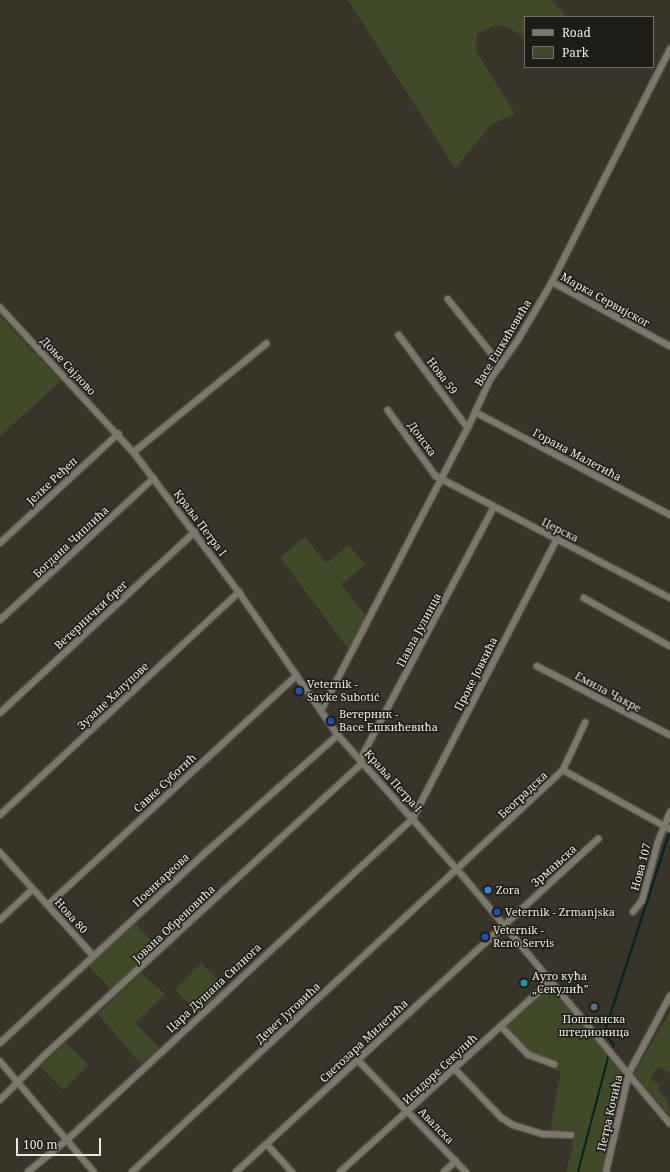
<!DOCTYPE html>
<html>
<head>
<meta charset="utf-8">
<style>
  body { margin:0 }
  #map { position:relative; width:670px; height:1172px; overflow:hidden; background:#393429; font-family:"Noto Serif",serif }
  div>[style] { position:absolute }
  .green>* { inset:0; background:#404a29; transform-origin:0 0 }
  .stream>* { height:1.5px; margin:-0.75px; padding:0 0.75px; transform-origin:0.75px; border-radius:0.75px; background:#002324 }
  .roads { filter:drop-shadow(1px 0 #555248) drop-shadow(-1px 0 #555248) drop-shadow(0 1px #555248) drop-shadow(0 -1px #555248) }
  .minor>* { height:5.5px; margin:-2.75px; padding:0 2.75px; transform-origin:2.75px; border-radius:2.75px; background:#7d786c }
  .dots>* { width:11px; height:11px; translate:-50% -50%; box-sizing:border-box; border:2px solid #1e1c17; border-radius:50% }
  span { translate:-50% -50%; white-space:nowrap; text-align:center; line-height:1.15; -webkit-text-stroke:3px #1e1c17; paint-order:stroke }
  .street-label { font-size:11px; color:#eceae3 }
  .poi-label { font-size:11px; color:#eceae3 }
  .left { translate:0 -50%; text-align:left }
  .legend { position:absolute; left:524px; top:16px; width:130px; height:52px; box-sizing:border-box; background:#1e1c17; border:1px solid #706e69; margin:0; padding:5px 7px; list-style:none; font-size:12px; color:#eceae3 }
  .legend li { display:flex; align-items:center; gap:8px; height:20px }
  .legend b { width:20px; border:1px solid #706e69 }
  .scale { position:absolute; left:16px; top:1138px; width:85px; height:18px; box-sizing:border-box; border:2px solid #eceae3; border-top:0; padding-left:5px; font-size:12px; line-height:14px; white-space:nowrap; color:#eceae3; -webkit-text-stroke:3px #1e1c17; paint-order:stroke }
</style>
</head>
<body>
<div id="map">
  <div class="green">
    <i style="clip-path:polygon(348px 0,551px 0,567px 17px,525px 17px,525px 39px,508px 27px,495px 25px,477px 34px,476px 51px,515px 114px,492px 124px,455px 168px)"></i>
    <i style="clip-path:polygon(0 316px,61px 381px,0 436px)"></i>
    <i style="clip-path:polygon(305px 537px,326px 563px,349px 545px,365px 565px,341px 584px,366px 616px,349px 650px,280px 557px)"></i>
    <i style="left:134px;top:922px;width:33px;height:63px;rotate:47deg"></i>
    <i style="left:201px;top:963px;width:33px;height:37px;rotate:45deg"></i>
    <i style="clip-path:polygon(141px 973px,165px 994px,135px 1023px,159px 1048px,141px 1064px,98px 1014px)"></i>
    <i style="clip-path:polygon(552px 986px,625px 1075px,603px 1172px,566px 1172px,573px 1146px,571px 1130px,550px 1130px,561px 1072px,556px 1070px,560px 1060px,548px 1060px,530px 1052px,506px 1027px)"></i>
    <i style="clip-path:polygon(670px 1012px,670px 1073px,658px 1066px,651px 1079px,660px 1085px,657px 1090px,667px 1099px,670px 1116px,634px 1073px)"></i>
    <i style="left:65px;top:1042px;width:33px;height:35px;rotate:45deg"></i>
  </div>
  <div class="stream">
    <i style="left:611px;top:1051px;width:7px;rotate:-63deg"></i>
    <i style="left:614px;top:1045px;width:15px;rotate:-132deg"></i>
    <i style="left:604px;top:1034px;width:213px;rotate:-72deg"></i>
    <i style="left:578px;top:1172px;width:122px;rotate:-75.3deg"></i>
  </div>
  <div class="roads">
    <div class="minor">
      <i style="left:552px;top:282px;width:134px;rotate:28.5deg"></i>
      <i style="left:448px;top:299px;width:85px;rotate:51.2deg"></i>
      <i style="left:0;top:307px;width:200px;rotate:47.4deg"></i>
      <i style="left:135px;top:454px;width:173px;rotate:53deg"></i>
      <i style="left:239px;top:592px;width:174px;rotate:55.3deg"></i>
      <i style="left:338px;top:735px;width:190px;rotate:48.4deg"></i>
      <i style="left:464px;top:877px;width:321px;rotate:50.1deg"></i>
      <i style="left:399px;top:335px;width:116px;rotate:53.4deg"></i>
      <i style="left:388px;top:410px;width:82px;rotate:54deg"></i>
      <i style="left:436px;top:476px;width:264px;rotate:27.5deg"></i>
      <i style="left:475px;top:412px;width:221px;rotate:27.8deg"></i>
      <i style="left:134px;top:452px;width:171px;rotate:-39.3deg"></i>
      <i style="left:0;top:543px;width:161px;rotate:-42.7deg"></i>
      <i style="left:584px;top:598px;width:98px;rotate:29.2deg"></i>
      <i style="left:0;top:620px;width:209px;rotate:-42.7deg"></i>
      <i style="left:537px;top:666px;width:150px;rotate:27.4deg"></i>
      <i style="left:321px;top:711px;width:319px;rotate:-62.6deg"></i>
      <i style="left:468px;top:428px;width:53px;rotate:-65.4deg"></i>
      <i style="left:490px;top:380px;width:49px;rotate:-55deg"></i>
      <i style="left:518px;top:340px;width:67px;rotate:-59.6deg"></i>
      <i style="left:552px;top:282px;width:261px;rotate:-63.1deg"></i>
      <i style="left:0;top:713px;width:266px;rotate:-42.9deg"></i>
      <i style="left:360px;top:760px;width:286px;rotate:-62.1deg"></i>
      <i style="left:563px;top:770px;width:122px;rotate:28.9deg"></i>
      <i style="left:0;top:815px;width:327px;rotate:-43deg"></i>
      <i style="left:0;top:852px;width:140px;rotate:47.9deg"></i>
      <i style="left:48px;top:905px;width:338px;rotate:-42.7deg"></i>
      <i style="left:633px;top:912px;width:14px;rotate:-51deg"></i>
      <i style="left:642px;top:901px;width:61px;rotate:-74.8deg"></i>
      <i style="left:658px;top:842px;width:32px;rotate:-68deg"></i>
      <i style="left:0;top:920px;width:45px;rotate:-43.2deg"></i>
      <i style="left:501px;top:1026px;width:40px;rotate:46deg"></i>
      <i style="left:529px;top:1055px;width:27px;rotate:20deg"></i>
      <i style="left:0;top:1043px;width:278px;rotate:-42.8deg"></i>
      <i style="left:204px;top:854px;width:179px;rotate:-41.6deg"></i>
      <i style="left:358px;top:1060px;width:156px;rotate:46deg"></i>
      <i style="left:0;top:1061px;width:145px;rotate:49.7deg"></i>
      <i style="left:454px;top:1068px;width:69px;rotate:46.2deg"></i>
      <i style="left:502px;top:1118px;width:13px;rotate:32deg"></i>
      <i style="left:513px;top:1125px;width:31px;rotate:17deg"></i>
      <i style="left:543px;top:1134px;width:28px;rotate:2deg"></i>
      <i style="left:0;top:1100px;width:65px;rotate:-45deg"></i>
      <i style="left:46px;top:1054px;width:430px;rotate:-42.6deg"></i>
      <i style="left:267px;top:1144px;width:38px;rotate:48deg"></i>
      <i style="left:28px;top:1172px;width:50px;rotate:-39.4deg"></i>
      <i style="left:67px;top:1140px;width:473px;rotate:-42.9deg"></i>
      <i style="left:413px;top:818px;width:314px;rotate:-62.7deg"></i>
      <i style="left:132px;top:1172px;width:589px;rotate:-43.01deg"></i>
      <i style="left:563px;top:770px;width:52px;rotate:-64.9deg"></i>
      <i style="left:236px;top:1172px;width:492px;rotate:-42.6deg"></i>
      <i style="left:340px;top:1172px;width:286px;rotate:-42.2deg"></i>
      <i style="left:444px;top:1172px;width:16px;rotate:-43deg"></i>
      <i style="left:606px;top:1172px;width:102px;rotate:-76.9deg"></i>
      <i style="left:629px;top:1073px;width:87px;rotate:-62deg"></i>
    </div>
  </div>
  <div class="dots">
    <i style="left:299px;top:691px;background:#1a4fb4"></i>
    <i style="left:331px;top:721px;background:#1a4fb4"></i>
    <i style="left:488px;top:890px;background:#3f7fe0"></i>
    <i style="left:497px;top:912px;background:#1a4fb4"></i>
    <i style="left:485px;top:937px;background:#1a4fb4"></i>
    <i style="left:524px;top:983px;background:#0f9aa8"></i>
    <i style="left:594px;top:1007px;background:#5c6f8a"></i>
  </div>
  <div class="street-label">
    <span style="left:605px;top:300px;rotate:29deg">Марка Сервијског</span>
    <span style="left:503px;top:343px;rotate:-59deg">Васе Ешкићевића</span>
    <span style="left:68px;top:366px;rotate:47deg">Доње Сајлово</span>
    <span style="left:442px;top:376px;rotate:53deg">Нова 59</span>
    <span style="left:422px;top:439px;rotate:54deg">Донска</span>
    <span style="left:577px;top:455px;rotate:28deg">Горана Малетића</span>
    <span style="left:52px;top:481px;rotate:-43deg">Јелке Ређеп</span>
    <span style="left:200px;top:523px;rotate:53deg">Краља Петра I</span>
    <span style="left:560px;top:530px;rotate:27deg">Церска</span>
    <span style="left:71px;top:542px;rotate:-43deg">Богдана Чиплића</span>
    <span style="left:91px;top:615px;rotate:-43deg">Ветернички брег</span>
    <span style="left:419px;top:630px;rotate:-62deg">Павла Јулинца</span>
    <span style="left:476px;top:674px;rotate:-63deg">Проке Јовкића</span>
    <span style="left:608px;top:692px;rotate:28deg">Емила Чакре</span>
    <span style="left:113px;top:696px;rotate:-43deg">Зузане Халупове</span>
    <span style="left:393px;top:781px;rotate:48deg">Краља Петра I</span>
    <span style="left:165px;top:783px;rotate:-43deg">Савке Суботић</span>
    <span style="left:523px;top:795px;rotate:-43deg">Београдска</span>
    <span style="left:554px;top:866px;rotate:-42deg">Зрмањска</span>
    <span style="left:641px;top:867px;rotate:-75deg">Нова 107</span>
    <span style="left:161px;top:880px;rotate:-43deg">Поенкареова</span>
    <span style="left:71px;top:916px;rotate:48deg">Нова 80</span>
    <span style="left:174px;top:924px;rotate:-43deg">Јована Обреновића</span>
    <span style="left:214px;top:988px;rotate:-43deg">Цара Душана Силнога</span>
    <span style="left:288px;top:1013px;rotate:-43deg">Девет Југовића</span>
    <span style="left:364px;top:1041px;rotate:-43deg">Светозара Милетића</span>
    <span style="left:440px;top:1069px;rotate:-43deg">Исидоре Секулић</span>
    <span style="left:610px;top:1113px;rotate:-77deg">Петра Кочића</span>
    <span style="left:436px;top:1126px;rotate:46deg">Авалска</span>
  </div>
  <div class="poi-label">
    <span class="left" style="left:307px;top:691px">Veternik -<br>Savke Subotić</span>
    <span class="left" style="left:339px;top:721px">Ветерник -<br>Васе Ешкићевића</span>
    <span class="left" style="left:496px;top:890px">Zora</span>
    <span class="left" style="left:505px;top:912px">Veternik - Zrmanjska</span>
    <span class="left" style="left:493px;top:937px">Veternik -<br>Reno Servis</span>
    <span class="left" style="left:532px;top:983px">Ауто кућа<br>„Секулић”</span>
    <span style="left:594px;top:1026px">Поштанска<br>штедионица</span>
  </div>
  <ul class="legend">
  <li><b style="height:5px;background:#7d786c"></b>Road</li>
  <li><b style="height:11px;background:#404a29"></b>Park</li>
  </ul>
  <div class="scale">100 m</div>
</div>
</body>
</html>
